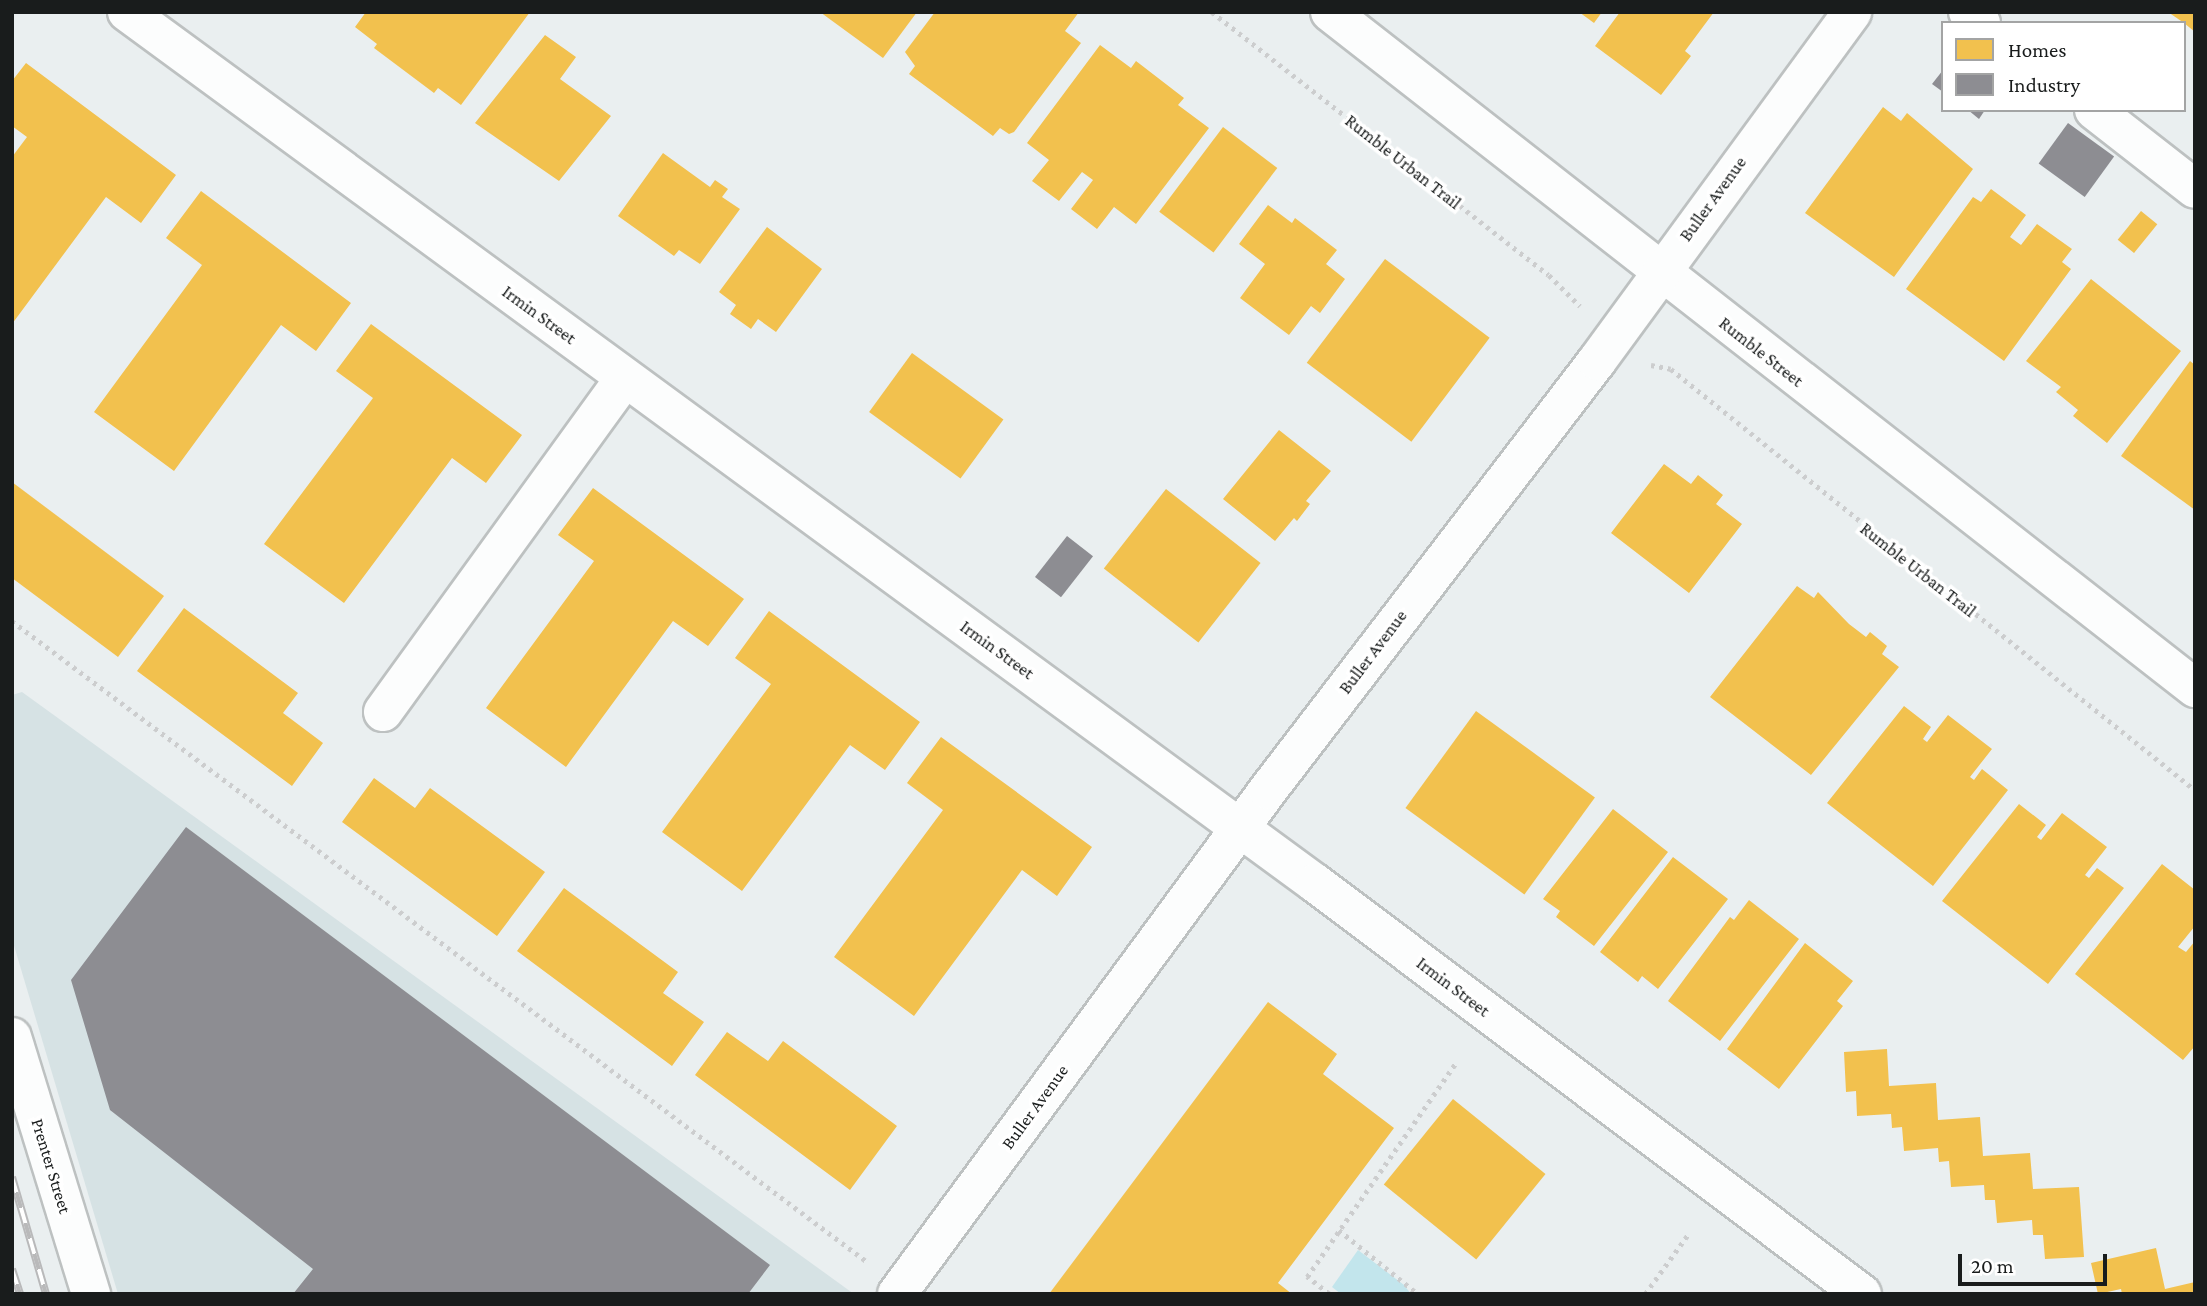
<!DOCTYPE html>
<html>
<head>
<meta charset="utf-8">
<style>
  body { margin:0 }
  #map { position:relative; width:2207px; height:1306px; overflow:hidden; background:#eaeff0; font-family:"Crimson Pro",serif }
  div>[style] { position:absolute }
  .built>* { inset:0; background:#d6e2e4 }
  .green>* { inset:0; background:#c2e5ec }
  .homes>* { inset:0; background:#f2c14e; transform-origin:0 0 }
  .industry>* { inset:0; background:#8d8d92; transform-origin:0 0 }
  .path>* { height:4.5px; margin-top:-2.25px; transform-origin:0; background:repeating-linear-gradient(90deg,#cccdce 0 3.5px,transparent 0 8.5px) }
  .roads { filter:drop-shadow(2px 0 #bdc1c1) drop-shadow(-2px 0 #bdc1c1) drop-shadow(0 2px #bdc1c1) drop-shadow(0 -2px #bdc1c1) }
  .minor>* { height:38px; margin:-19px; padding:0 19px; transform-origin:19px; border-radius:19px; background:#fcfdfd }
  .rail>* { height:8px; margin-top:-4px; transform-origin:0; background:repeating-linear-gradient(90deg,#fff 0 16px,#b9b9ba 0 32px); box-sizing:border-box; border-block:2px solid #b9b9ba }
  span { translate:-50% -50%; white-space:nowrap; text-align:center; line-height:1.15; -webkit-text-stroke:7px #fff; paint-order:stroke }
  .street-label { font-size:18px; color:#191c1c }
  .frame { position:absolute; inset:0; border:14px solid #191c1c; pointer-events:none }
  .legend { position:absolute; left:1941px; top:21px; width:245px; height:91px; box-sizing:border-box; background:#fff; border:2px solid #a3a4a4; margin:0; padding:9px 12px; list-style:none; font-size:21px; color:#191c1c }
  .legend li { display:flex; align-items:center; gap:14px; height:35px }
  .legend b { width:35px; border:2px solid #a3a4a4 }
  .scale { position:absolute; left:1958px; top:1254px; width:149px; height:32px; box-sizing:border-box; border:4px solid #191c1c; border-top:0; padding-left:9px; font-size:21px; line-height:24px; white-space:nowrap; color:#191c1c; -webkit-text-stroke:5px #fff; paint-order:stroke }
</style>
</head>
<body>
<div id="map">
  <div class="built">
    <i style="clip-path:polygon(22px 692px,854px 1294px,118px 1294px,12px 939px,12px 695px)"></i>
  </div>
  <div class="green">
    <i style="clip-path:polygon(1358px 1250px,1404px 1285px,1411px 1294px,1341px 1294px,1332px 1287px)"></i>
  </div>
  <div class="homes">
    <i style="clip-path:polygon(366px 12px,530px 12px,461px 105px,438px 88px,434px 93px,374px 48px,377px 44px,355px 27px)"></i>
    <i style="clip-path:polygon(820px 12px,917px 12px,883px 58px)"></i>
    <i style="clip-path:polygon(935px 12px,1079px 12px,1065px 31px,1081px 43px,1014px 132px,1009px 134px,1000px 128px,993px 136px,909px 74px,915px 66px,905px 52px)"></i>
    <i style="clip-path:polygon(1579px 12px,1602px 12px,1594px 23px)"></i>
    <i style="clip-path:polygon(1620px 12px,1714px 12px,1685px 51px,1691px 56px,1661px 95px,1595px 46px)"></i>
    <i style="clip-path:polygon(2168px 12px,2195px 12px,2195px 32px,2184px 23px)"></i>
    <i style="clip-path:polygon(545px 35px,576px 57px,560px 79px,611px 116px,559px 181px,475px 123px)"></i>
    <i style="clip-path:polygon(1100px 45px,1131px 68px,1136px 61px,1184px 98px,1178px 105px,1209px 128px,1136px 224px,1114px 207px,1097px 229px,1071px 209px,1093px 180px,1082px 172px,1059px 201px,1032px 181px,1049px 160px,1027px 143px)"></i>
    <i style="clip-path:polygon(26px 63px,176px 175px,141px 223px,106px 197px,12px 324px,12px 157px,27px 137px,12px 126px,12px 81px)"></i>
    <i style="clip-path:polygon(1883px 107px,1901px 121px,1907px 113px,1973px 169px,1894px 277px,1805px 213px)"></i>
    <i style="left:1223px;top:127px;width:68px;height:106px;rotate:37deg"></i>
    <i style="clip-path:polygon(663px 153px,710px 187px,715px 180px,728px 189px,722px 197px,740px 209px,700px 264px,679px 250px,674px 256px,618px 216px)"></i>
    <i style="clip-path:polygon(1991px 189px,2026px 215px,2010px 237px,2021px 245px,2037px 224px,2072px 249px,2062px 262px,2071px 269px,2004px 361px,1906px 289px,1973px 197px,1981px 202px)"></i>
    <i style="clip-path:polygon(201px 191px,351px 303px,316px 351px,281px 325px,174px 471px,94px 412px,202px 265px,166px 238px)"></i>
    <i style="clip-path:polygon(1268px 205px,1292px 223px,1295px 218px,1337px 250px,1326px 264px,1345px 279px,1320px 313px,1311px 306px,1289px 335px,1240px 298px,1265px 264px,1239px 244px)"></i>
    <i style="left:2141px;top:211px;width:21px;height:37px;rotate:39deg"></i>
    <i style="clip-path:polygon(767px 227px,822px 269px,776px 332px,758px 319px,751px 329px,730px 314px,736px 305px,719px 292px)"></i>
    <i style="left:1385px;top:259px;width:131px;height:130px;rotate:37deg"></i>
    <i style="clip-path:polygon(2091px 279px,2181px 351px,2107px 443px,2073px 416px,2078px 410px,2056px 392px,2061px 387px,2026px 361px)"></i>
    <i style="clip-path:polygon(371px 324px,522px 435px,486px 483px,452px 458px,344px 603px,264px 544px,373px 398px,336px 371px)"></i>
    <i style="left:912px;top:353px;width:113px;height:73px;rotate:36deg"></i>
    <i style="clip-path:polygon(2190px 361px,2195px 365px,2195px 510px,2121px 456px)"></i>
    <i style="clip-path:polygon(1279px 430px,1331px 471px,1306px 501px,1310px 504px,1297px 521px,1294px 518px,1275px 541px,1223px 499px)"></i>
    <i style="clip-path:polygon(1664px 464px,1691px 484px,1698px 475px,1723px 495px,1716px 504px,1742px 524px,1689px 593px,1611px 533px)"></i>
    <i style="clip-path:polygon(12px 482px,164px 596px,118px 657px,12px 578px)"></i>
    <i style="clip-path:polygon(593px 488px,744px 599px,708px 646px,673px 621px,566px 767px,486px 708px,594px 561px,558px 535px)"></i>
    <i style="left:1166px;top:489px;width:120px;height:101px;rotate:38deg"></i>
    <i style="clip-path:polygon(1797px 586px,1814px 598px,1818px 592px,1849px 624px,1866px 637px,1870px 632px,1887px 646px,1882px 654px,1899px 667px,1811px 775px,1710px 697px)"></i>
    <i style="clip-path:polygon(184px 608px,298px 693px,283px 713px,323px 743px,292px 786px,137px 671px)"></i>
    <i style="clip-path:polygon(769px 611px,920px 722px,885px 770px,850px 745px,742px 891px,662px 832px,771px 684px,735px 658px)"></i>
    <i style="clip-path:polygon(1904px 706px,1931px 727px,1923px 739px,1927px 742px,1948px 715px,1992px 749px,1970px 777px,1974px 780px,1982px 769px,2008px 790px,1933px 886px,1827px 803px)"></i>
    <i style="left:1476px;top:711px;width:147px;height:120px;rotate:36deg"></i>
    <i style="clip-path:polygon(941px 737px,1092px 847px,1057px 896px,1022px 870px,914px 1016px,834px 957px,943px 810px,907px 783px)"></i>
    <i style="clip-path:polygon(374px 778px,415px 808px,430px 788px,545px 872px,497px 936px,342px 822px)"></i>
    <i style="clip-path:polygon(2019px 804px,2046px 825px,2037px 837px,2041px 840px,2062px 813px,2107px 847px,2085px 875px,2089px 878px,2097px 868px,2124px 888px,2048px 984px,1942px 901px)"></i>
    <i style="clip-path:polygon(1613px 809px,1668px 852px,1594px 946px,1556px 917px,1560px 911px,1543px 899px)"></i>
    <i style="clip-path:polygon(1673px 857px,1728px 899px,1658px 989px,1642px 976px,1638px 982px,1600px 952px)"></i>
    <i style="clip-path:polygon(2162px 864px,2195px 890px,2195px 926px,2178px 947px,2186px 952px,2195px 941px,2195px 1046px,2183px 1060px,2075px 974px)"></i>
    <i style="clip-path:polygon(564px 888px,678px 972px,663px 993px,704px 1022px,672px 1066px,517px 951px)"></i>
    <i style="clip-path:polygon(1749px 900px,1799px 939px,1720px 1041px,1668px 1001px,1730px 917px,1734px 920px)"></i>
    <i style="clip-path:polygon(1805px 943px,1853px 981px,1837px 1001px,1843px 1006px,1779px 1089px,1727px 1049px)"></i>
    <i style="clip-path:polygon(1268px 1002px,1337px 1054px,1323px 1074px,1394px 1128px,1278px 1283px,1292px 1294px,1049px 1294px)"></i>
    <i style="clip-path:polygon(727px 1032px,768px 1061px,783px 1041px,897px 1126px,850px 1190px,695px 1075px)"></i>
    <i style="clip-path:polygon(1887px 1049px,1889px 1086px,1936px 1083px,1938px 1120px,1980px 1117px,1983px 1156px,2030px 1153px,2033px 1189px,2079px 1187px,2084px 1257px,2045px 1259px,2043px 1235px,2033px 1235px,2032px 1220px,1997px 1223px,1995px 1200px,1985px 1200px,1984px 1185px,1951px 1187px,1949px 1161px,1939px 1162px,1938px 1148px,1904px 1151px,1902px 1127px,1892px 1128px,1891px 1114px,1857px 1116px,1856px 1091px,1846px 1092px,1844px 1052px)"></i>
    <i style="left:1453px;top:1099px;width:119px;height:110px;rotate:39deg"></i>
    <i style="clip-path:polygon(2156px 1248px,2165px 1289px,2195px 1282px,2195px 1294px,2122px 1294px,2121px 1289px,2098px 1294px,2091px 1263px)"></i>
  </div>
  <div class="industry">
    <i style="clip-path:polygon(1943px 70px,1943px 92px,1932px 84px)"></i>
    <i style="clip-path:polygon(1968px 110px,1985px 110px,1979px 119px)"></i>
    <i style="left:2068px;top:123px;width:57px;height:50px;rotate:36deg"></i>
    <i style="left:1067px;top:536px;width:33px;height:52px;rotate:38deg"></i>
    <i style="clip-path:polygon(186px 827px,770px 1265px,748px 1294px,293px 1294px,313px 1269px,110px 1110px,71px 980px)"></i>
  </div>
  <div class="path">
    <i style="left:1212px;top:12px;width:427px;rotate:38deg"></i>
    <i style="left:1549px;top:275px;width:44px;rotate:45deg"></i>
    <i style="left:1651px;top:365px;width:20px;rotate:11deg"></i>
    <i style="left:1671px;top:369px;width:672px;rotate:38.78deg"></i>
    <i style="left:12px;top:621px;width:1067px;rotate:36.85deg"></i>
    <i style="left:1339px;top:1230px;width:102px;rotate:39deg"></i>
    <i style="left:1329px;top:1294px;width:28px;rotate:-142deg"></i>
    <i style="left:1307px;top:1277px;width:259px;rotate:-55.2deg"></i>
    <i style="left:1645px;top:1294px;width:72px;rotate:-54.1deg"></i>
  </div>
  <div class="roads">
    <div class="minor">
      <i style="left:127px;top:12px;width:1473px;rotate:36.25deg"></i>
      <i style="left:1315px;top:883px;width:684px;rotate:36.92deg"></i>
      <i style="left:1330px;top:12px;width:1098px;rotate:38.01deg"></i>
      <i style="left:1968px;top:12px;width:17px;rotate:40deg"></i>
      <i style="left:2094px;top:110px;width:128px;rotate:38deg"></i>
      <i style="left:383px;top:712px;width:412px;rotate:-54.1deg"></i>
      <i style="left:12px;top:1037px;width:269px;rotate:72.9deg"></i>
      <i style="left:897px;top:1294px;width:626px;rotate:-53.64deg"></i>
      <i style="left:1268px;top:790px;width:541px;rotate:-52.52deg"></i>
      <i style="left:1597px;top:361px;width:432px;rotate:-53.8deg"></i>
    </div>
  </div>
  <div class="rail">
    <i style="left:12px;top:1177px;width:122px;rotate:73.8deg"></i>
    <i style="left:12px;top:1269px;width:26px;rotate:72deg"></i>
  </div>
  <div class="street-label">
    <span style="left:1403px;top:162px;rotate:38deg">Rumble Urban Trail</span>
    <span style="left:1713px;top:199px;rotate:-54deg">Buller Avenue</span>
    <span style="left:539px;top:315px;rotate:36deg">Irmin Street</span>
    <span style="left:1761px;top:352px;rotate:38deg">Rumble Street</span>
    <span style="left:1918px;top:570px;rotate:38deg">Rumble Urban Trail</span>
    <span style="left:997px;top:650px;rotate:36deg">Irmin Street</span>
    <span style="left:1373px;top:652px;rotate:-53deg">Buller Avenue</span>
    <span style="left:1453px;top:987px;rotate:37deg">Irmin Street</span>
    <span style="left:1035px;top:1107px;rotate:-54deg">Buller Avenue</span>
    <span style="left:51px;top:1166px;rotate:73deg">Prenter Street</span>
  </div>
  <div class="frame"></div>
  <ul class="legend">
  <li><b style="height:19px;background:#f2c14e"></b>Homes</li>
  <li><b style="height:19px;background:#8d8d92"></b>Industry</li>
  </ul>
  <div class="scale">20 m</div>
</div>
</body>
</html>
